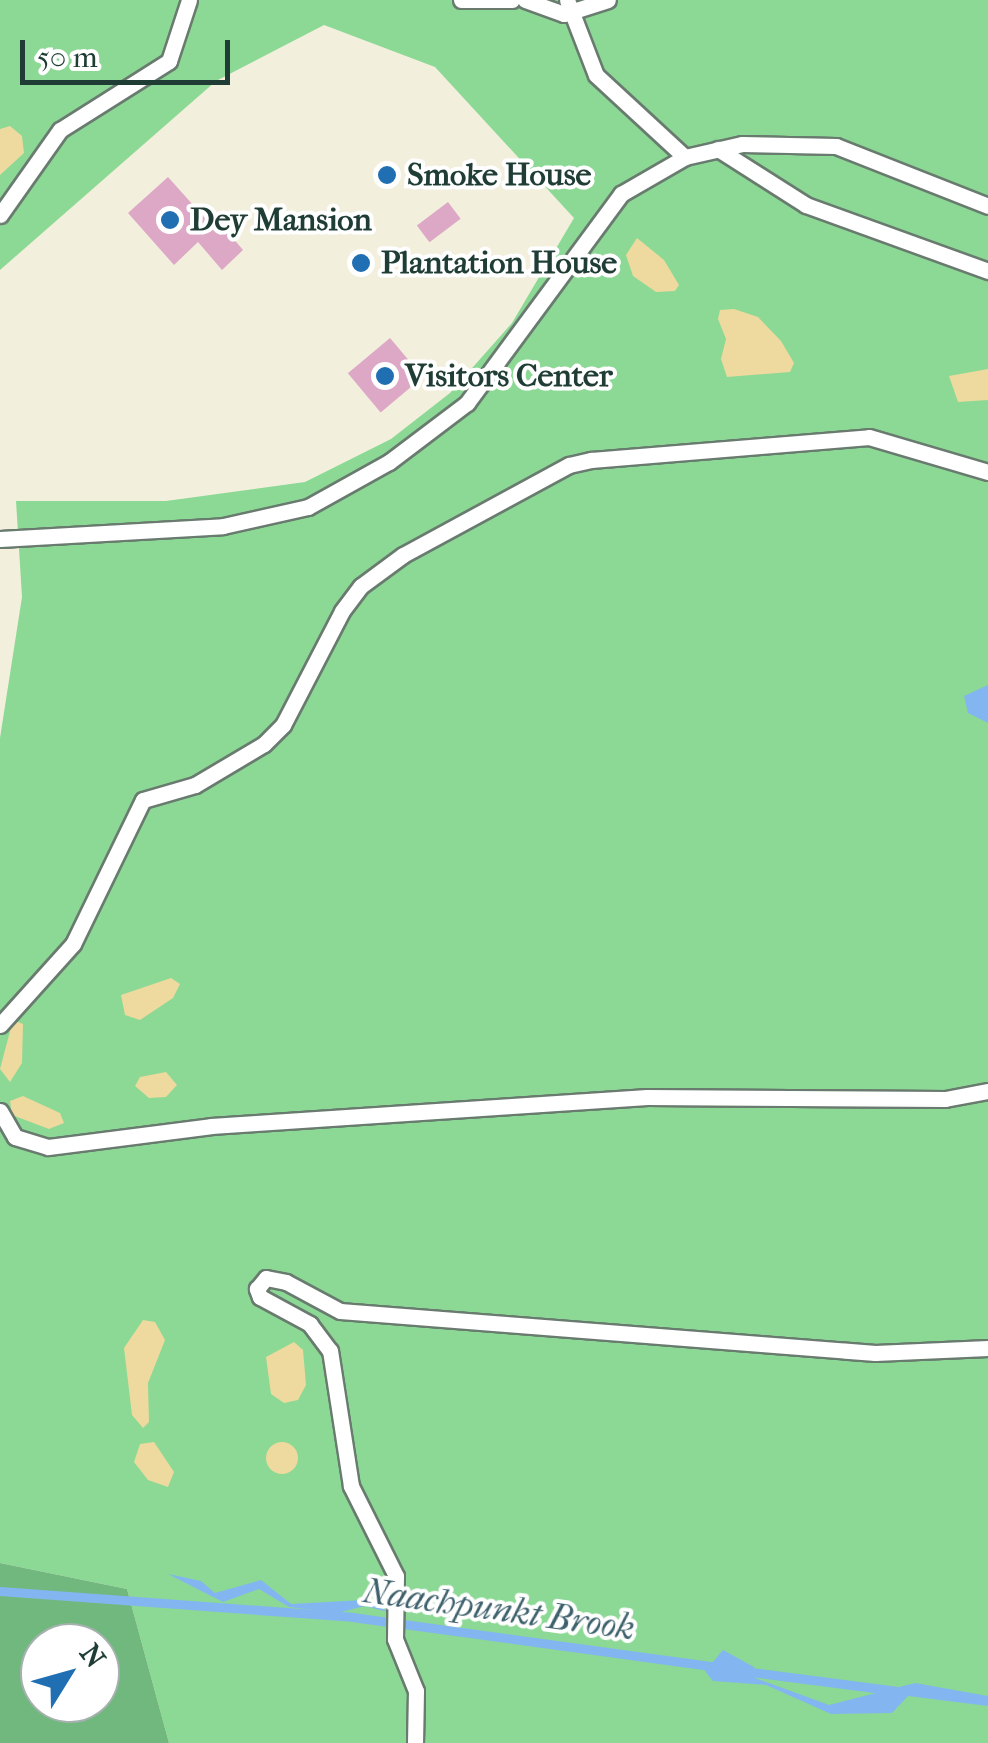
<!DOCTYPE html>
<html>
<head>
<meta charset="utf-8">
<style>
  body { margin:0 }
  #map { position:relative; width:988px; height:1743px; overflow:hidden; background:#f3efdd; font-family:"IM FELL French Canon",serif }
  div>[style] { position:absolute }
  .green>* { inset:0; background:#8cd895 }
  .forest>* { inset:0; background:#71b87e }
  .sand>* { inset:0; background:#eeda9e }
  .round { border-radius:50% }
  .water>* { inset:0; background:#83b6f0 }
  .stream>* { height:9px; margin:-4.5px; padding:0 4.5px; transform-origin:4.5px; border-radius:4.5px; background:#83b6f0 }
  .building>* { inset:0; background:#dca8c6; transform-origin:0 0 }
  .roads { filter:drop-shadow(2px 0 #697b6f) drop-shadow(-2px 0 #697b6f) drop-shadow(0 2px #697b6f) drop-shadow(0 -2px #697b6f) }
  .lane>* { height:15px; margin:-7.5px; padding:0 7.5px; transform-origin:7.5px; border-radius:7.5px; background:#fff }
  .dots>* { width:28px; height:28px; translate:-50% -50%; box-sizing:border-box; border:5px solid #fff; border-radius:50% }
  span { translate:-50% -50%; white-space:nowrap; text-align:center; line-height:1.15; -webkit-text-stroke:8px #fff; paint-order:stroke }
  .poi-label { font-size:32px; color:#1f3d34; font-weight:700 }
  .left { translate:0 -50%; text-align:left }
  .water-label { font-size:35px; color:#3d616c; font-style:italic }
  .north { position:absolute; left:20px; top:1623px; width:100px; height:100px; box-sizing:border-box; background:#fff; border:2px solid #a5b1ae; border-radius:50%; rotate:53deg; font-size:28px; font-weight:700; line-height:40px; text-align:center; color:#1f3d34 }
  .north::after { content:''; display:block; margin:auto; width:35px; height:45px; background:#1f6fb2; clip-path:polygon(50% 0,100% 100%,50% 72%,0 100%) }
  .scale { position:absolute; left:20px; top:40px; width:210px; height:45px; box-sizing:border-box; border:5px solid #1f3d34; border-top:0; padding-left:12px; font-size:30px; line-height:35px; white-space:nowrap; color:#1f3d34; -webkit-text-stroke:8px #fff; paint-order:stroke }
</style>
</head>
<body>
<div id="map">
  <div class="green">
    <i style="clip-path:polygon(0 0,988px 0,988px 1743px,169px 1743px,127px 1589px,0 1563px,0 738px,22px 597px,16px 501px,166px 501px,305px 482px,391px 439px,450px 393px,512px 323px,574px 218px,435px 67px,324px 25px,216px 81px,0 270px)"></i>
  </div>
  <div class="forest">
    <i style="clip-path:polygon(evenodd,0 1563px,127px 1589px,169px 1743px,0 1743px,0 1563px,40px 1643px,100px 1643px,100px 1703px,40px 1703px,40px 1643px)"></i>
  </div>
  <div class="sand">
    <i style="clip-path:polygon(10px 126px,22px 136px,24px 153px,0 175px,0 129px)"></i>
    <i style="clip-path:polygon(637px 238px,664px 260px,679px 285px,675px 291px,656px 292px,633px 276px,626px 255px)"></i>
    <i style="clip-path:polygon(734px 309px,758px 317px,781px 341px,794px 363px,790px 372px,727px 377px,721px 359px,726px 339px,718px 319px,720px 310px)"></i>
    <i style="clip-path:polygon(988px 369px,988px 400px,958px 402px,949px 376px)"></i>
    <i style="clip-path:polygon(171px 978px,180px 984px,173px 998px,140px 1020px,125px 1015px,121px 995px)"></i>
    <i style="clip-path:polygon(13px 1020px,23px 1024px,22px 1063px,10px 1082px,0 1069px)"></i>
    <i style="clip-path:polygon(166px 1072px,177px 1085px,166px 1097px,149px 1098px,135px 1086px,140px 1077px)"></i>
    <i style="clip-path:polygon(23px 1096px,60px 1113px,64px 1123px,49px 1129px,12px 1115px,10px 1101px)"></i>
    <i style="clip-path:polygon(143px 1320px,155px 1322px,165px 1340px,148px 1383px,149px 1422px,143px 1428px,132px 1415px,124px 1348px)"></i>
    <i style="clip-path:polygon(294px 1342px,303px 1350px,306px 1385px,298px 1400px,284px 1403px,271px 1394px,266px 1357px)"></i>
    <i class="round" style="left:266px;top:1442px;width:32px;height:32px"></i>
    <i style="clip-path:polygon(154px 1442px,174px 1472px,168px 1487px,148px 1480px,134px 1462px,140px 1444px)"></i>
  </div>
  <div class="water">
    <i style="clip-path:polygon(988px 685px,988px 723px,968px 713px,964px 696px)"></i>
    <i style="clip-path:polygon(168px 1574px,201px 1581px,215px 1593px,261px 1580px,291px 1604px,364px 1600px,392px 1613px,365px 1606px,337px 1613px,289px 1607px,259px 1589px,223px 1602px)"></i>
    <i style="clip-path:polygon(723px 1650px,754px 1667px,755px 1678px,829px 1705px,915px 1683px,988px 1696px,988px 1706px,908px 1696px,892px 1713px,831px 1714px,766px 1685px,713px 1681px,705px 1671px)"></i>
  </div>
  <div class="stream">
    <i style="left:0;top:1591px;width:353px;rotate:4.2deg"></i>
    <i style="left:352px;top:1617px;width:369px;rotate:7.8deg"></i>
    <i style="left:743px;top:1671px;width:154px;rotate:7.4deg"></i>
  </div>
  <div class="building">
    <i style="clip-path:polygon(168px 177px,220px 235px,226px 230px,243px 250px,222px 270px,198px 242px,174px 265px,128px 213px)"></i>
    <i style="left:448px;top:202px;width:21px;height:39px;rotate:53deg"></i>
    <i style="left:390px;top:338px;width:51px;height:55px;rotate:50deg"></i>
  </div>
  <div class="roads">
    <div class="lane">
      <i style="left:461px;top:0;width:51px"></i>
      <i style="left:525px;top:0;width:41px;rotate:19.7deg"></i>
      <i style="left:564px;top:14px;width:46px;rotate:-17.7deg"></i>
      <i style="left:567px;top:0;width:80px;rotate:68.9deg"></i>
      <i style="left:596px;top:75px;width:121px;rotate:42.7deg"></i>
      <i style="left:718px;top:149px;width:104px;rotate:32.5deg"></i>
      <i style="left:806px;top:205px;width:194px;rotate:19.9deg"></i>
      <i style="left:0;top:215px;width:104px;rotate:-54.8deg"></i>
      <i style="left:60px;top:130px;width:129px;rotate:-32.3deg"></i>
      <i style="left:169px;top:61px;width:64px;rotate:-71.8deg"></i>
      <i style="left:0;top:539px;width:223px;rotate:-3.3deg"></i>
      <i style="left:223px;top:526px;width:87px;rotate:-12.6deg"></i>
      <i style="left:308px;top:507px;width:93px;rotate:-29.1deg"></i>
      <i style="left:389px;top:462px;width:98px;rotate:-37.1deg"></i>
      <i style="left:467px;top:403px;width:260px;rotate:-53.6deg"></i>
      <i style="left:621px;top:194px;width:74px;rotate:-30deg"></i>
      <i style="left:685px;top:157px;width:58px;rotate:-12.8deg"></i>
      <i style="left:742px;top:144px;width:94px;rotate:1.2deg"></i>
      <i style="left:836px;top:146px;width:163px;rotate:21.5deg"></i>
      <i style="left:0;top:1025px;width:109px;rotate:-48deg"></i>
      <i style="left:73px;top:944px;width:160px;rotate:-64.1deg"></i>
      <i style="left:143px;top:800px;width:54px;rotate:-16.1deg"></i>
      <i style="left:195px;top:785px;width:80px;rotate:-30.7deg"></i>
      <i style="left:264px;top:744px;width:27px;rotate:-45deg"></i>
      <i style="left:283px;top:725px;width:128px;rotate:-62.6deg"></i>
      <i style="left:342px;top:611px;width:31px;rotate:-53deg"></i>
      <i style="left:361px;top:586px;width:52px;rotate:-36.4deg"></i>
      <i style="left:403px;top:555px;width:189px;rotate:-28.5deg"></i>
      <i style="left:569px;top:465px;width:23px;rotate:-13deg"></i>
      <i style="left:591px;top:460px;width:279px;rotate:-4.7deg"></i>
      <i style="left:869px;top:437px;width:124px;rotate:16.4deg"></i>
      <i style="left:0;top:1111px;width:30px;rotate:60deg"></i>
      <i style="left:15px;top:1137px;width:34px;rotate:17deg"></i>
      <i style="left:48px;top:1147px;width:164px;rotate:-7.3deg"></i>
      <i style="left:211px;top:1126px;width:437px;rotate:-3.8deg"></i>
      <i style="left:647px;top:1097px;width:298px;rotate:0.4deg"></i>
      <i style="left:945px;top:1099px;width:44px;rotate:-10.5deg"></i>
      <i style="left:415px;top:1743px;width:52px;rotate:-88.9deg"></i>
      <i style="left:416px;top:1691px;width:56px;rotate:-112deg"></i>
      <i style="left:395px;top:1639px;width:63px;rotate:-89.1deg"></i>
      <i style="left:396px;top:1576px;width:101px;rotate:-116.6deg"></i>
      <i style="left:351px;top:1486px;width:137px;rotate:-98.8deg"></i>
      <i style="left:330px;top:1351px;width:34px;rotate:-127deg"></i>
      <i style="left:310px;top:1324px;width:57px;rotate:-151.6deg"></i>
      <i style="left:260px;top:1297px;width:9px;rotate:-111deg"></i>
      <i style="left:257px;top:1289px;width:14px;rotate:-51deg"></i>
      <i style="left:266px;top:1278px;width:20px;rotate:11deg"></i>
      <i style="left:286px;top:1282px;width:61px;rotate:28.2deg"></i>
      <i style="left:340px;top:1311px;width:537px;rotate:4.49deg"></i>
      <i style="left:875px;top:1353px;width:113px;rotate:-2.5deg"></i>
    </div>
  </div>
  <div class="dots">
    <i style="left:387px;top:175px;background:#1f6fb2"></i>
    <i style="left:170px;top:220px;background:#1f6fb2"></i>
    <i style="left:361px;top:263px;background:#1f6fb2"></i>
    <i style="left:385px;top:376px;background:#1f6fb2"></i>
  </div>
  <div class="poi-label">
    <span class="left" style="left:407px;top:175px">Smoke House</span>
    <span class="left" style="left:190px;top:220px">Dey Mansion</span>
    <span class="left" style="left:381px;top:263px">Plantation House</span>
    <span class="left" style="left:405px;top:376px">Visitors Center</span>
  </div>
  <div class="water-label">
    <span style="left:499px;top:1610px;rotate:8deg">Naachpunkt Brook</span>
  </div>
  <div class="north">N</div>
  <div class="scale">50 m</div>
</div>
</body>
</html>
